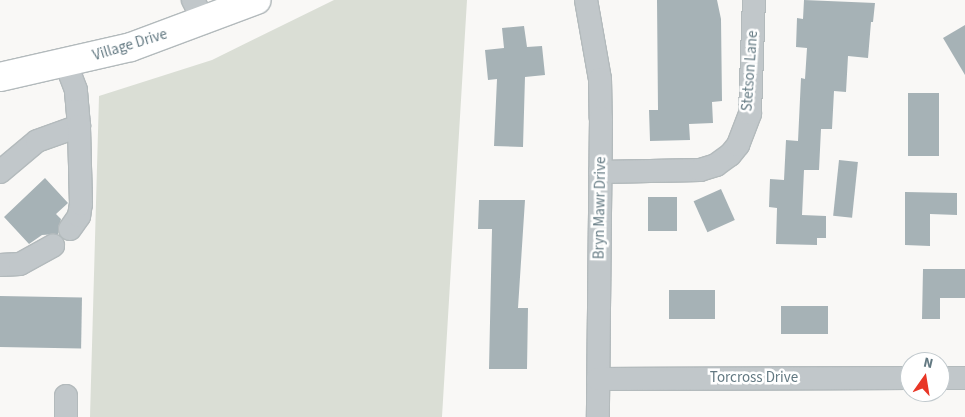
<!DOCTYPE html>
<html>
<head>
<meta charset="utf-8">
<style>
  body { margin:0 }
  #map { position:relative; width:965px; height:417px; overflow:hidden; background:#f9f8f6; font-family:"Source Sans 3",sans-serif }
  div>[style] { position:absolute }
  .green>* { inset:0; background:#daded5 }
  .building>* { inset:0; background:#a6b2b6; transform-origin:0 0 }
  .roads { filter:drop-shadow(1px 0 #b3babc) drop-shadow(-1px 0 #b3babc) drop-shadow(0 1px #b3babc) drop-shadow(0 -1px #b3babc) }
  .minor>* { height:22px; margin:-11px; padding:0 11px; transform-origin:11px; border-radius:11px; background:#c1c7ca }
  .major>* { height:28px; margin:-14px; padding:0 14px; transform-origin:14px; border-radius:14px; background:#fff }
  span { translate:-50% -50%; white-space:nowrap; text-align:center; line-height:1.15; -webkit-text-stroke:5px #fff; paint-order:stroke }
  .street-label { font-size:15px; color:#637982 }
  .north { position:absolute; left:900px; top:352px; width:50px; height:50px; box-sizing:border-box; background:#fff; border:1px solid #c1c9cd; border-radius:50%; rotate:13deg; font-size:14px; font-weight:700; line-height:20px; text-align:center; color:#637982 }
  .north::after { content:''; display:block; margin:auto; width:18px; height:22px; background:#e83626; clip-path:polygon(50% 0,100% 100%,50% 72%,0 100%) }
</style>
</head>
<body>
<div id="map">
  <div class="green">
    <i style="clip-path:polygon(334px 0,467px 0,442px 417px,90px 417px,99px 96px,212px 60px)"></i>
  </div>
  <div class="building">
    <i style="clip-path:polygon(657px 0,717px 0,721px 19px,722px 101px,712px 102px,713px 123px,689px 124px,690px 140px,650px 141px,649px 110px,658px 110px)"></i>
    <i style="clip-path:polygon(804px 0,875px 3px,873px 22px,871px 22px,868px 58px,848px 56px,846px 92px,834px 91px,832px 129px,821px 129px,819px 170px,804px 170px,802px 215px,826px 216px,826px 238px,817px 238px,817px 245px,776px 244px,777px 208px,769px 207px,770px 179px,784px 180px,786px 140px,798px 141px,801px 78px,805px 79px,807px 48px,796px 47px,797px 18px,803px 19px)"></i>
    <i style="clip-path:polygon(965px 25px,965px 75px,943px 38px)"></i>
    <i style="clip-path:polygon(524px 26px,527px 47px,542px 46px,545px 75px,525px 77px,523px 147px,494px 146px,497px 79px,488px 80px,485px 50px,504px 48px,502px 28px)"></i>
    <i style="left:908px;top:93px;width:31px;height:63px"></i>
    <i style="left:839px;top:160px;width:19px;height:56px;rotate:6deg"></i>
    <i style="clip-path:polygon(45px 178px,68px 203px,56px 214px,61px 219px,58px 234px,42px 235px,29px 244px,4px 217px)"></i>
    <i style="left:721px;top:189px;width:34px;height:30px;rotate:66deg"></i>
    <i style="clip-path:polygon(905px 192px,957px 193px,957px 215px,930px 214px,930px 246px,905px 245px)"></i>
    <i style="left:648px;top:197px;width:29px;height:34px"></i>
    <i style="clip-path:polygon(479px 200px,525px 200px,518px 308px,528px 308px,527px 369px,489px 369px,492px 229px,478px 229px)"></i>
    <i style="clip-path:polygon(923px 269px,965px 269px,965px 298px,940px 298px,940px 319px,922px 319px)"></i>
    <i style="left:669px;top:290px;width:46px;height:29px"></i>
    <i style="left:0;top:296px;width:82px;height:51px;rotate:1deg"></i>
    <i style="left:781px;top:306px;width:47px;height:28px"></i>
  </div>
  <div class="roads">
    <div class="minor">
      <i style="left:193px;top:0;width:25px;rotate:63deg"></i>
      <i style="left:586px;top:0;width:80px;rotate:80deg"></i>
      <i style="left:600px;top:79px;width:39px;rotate:89deg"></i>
      <i style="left:601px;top:118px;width:299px;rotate:90.6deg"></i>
      <i style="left:0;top:172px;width:48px;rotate:-40deg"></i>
      <i style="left:37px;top:141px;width:45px;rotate:-19.7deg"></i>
      <i style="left:79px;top:126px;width:36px;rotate:-95deg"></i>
      <i style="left:76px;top:90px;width:28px;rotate:-111deg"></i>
      <i style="left:600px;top:172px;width:100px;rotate:-1.1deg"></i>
      <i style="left:700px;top:170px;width:17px;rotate:-17deg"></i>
      <i style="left:716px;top:165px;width:17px;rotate:-36deg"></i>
      <i style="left:730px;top:155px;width:13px;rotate:-51deg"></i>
      <i style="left:738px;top:145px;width:34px;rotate:-69deg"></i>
      <i style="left:750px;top:113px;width:113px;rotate:-88deg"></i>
      <i style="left:70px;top:229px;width:16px;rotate:-55deg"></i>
      <i style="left:79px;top:216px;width:12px;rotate:-81deg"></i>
      <i style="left:81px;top:204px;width:78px;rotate:-91.5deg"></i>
      <i style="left:0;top:265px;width:20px;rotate:-3deg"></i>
      <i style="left:20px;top:264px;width:38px;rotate:-29deg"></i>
      <i style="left:940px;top:378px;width:25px"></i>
      <i style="left:598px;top:379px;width:312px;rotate:-0.2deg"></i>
      <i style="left:66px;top:396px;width:21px;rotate:90deg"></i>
    </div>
    <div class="major">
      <i style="left:0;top:77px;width:134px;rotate:-12.9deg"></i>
      <i style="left:131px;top:47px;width:134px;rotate:-20.5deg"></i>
    </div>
  </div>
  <div class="street-label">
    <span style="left:130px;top:45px;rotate:-17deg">Village Drive</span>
    <span style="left:750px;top:71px;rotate:-86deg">Stetson Lane</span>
    <span style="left:600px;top:208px;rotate:-89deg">Bryn Mawr Drive</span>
    <span style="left:754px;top:378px">Torcross Drive</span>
  </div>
  <div class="north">N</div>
</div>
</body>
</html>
